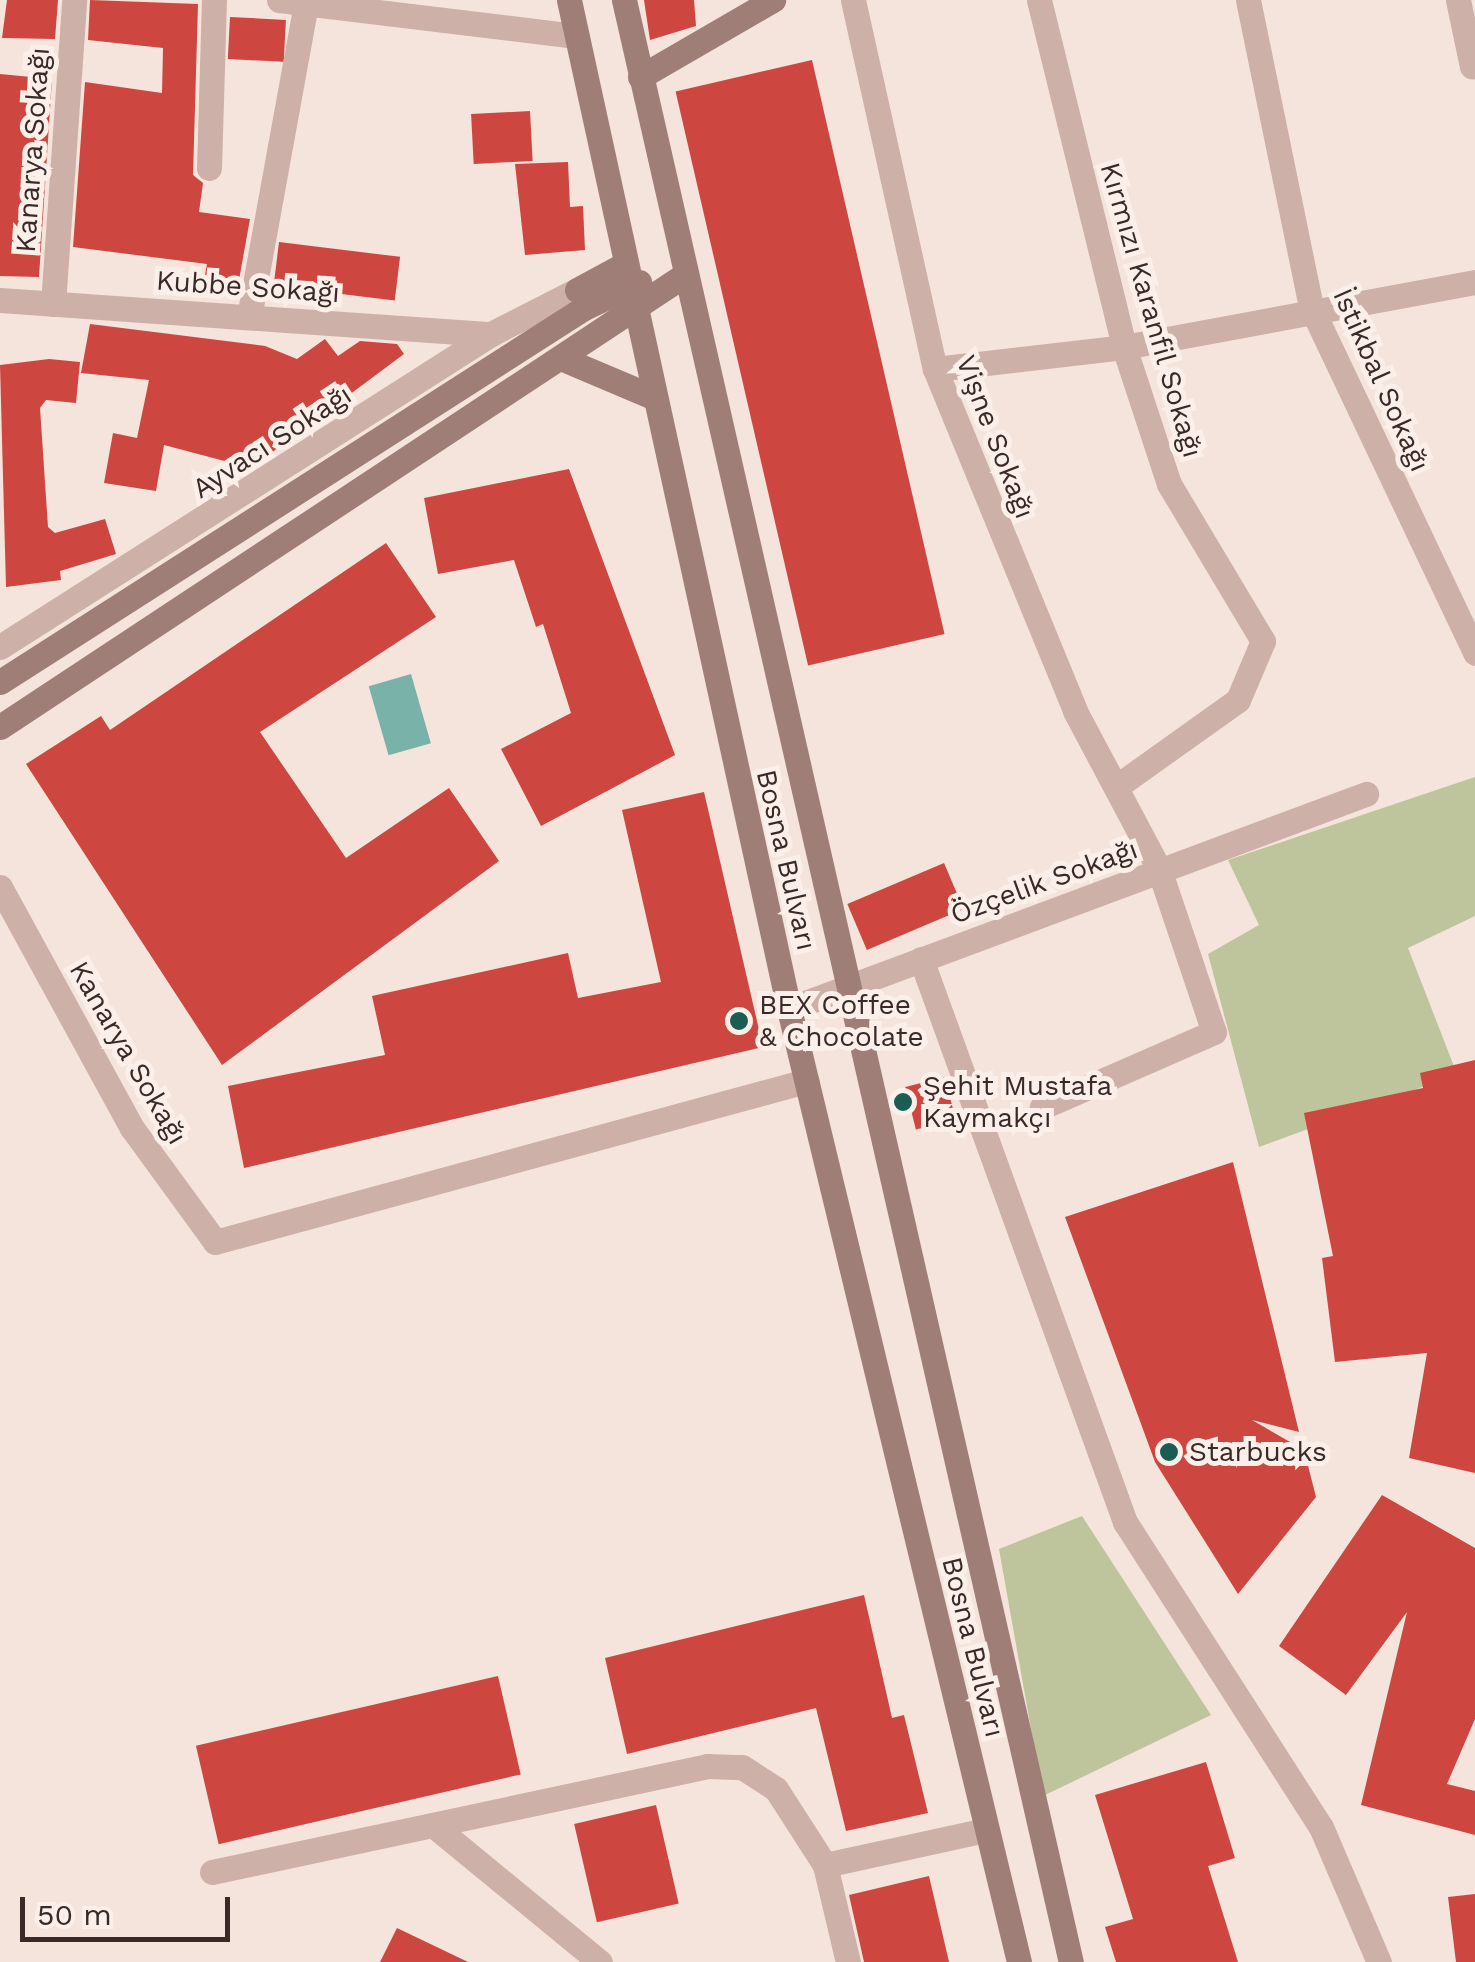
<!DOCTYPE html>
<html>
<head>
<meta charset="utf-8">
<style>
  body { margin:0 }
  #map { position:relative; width:1475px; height:1962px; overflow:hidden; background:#f4e4dc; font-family:"Work Sans",sans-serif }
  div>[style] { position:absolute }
  .green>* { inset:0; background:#bec49b }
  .water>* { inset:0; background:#79b2a9; transform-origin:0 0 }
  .building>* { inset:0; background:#cd4640; transform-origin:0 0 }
  .street>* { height:25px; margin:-12.5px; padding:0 12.5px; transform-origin:12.5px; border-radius:12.5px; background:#cdb0a7 }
  .secondary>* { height:25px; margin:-12.5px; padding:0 12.5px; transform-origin:12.5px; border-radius:12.5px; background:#a07e78 }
  .dots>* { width:28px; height:28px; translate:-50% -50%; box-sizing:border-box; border:5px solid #fbefe9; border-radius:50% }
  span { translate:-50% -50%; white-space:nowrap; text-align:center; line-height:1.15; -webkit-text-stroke:10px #fbefe9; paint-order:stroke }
  .street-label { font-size:28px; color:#392a28 }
  .poi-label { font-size:28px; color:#392a28 }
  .left { translate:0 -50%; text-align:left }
  .scale { position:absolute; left:20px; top:1897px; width:210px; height:45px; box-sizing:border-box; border:5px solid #392a28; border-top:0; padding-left:12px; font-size:30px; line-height:35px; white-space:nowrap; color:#392a28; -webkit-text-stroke:8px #fbefe9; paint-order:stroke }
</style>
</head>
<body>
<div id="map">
  <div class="green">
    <i style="clip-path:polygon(1475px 777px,1475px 916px,1408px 948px,1457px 1074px,1259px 1147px,1208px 954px,1259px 925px,1228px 860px)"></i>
    <i style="clip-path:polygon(1082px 1516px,1211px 1715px,1043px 1796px,999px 1549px)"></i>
  </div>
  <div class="water">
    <i style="left:411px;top:674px;width:72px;height:44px;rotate:74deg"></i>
  </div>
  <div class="building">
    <i style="clip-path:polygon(7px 0,58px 0,55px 39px,2px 38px)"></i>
    <i style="clip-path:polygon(90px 0,198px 4px,193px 175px,203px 183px,199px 212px,250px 219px,239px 280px,205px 275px,207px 264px,73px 247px,85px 82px,162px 93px,163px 48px,88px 40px)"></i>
    <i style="clip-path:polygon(644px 0,694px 0,696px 26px,650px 40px)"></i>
    <i style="left:230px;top:17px;width:56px;height:42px;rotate:3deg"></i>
    <i style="left:812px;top:60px;width:589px;height:140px;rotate:77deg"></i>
    <i style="clip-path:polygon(0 74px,52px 79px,39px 277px,0 276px)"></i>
    <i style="left:530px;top:111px;width:50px;height:59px;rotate:87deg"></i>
    <i style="clip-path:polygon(568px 162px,570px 207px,583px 206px,585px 250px,525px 255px,515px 164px)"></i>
    <i style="left:279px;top:242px;width:122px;height:44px;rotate:7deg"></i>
    <i style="clip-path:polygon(90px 324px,265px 346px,297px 359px,325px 339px,338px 356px,360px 341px,397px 344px,404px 354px,251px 468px,164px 445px,156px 491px,104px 483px,113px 433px,137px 438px,149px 380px,81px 373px)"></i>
    <i style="clip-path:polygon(49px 359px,80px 362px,76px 403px,46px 400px,40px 408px,48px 527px,55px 533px,105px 519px,116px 554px,60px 571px,61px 580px,6px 587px,0 365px)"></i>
    <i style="clip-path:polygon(569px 469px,675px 755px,541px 826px,501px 749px,571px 713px,543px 624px,536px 627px,514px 560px,438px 574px,424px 498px)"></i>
    <i style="clip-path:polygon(386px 543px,436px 617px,260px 732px,346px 858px,449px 788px,499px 861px,222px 1065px,26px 764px,101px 716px,110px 730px)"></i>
    <i style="clip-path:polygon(704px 792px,763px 1047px,244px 1168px,228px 1086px,385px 1055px,372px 996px,568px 953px,578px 998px,661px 982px,622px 810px)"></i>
    <i style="left:944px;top:863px;width:50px;height:105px;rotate:67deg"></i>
    <i style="clip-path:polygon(1475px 1060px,1475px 1473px,1409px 1458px,1427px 1353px,1335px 1362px,1322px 1258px,1333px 1256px,1304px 1113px,1423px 1088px,1420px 1073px)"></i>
    <i style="left:945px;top:1077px;width:44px;height:41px;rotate:76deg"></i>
    <i style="clip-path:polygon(1233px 1162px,1299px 1432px,1252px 1420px,1304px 1450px,1316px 1497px,1238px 1594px,1155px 1462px,1065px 1217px)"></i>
    <i style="clip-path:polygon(1382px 1495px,1475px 1548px,1475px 1719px,1447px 1784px,1475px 1791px,1475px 1835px,1361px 1805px,1407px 1612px,1346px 1695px,1279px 1646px)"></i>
    <i style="clip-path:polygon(864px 1595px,892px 1718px,904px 1715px,928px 1813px,846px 1831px,816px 1708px,627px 1754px,605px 1658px)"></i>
    <i style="left:498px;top:1676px;width:101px;height:310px;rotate:77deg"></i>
    <i style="clip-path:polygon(1206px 1762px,1235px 1858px,1208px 1866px,1238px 1962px,1116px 1962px,1105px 1927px,1133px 1919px,1095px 1795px)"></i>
    <i style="left:656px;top:1805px;width:101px;height:84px;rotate:77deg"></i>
    <i style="clip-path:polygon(929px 1876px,949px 1962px,864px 1962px,849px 1895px)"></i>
    <i style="clip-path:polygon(1475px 1894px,1475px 1962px,1456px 1962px,1448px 1897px)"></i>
    <i style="clip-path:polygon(397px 1928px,468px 1962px,380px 1962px)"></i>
  </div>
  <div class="street">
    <i style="left:279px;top:0;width:300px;rotate:6.9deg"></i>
    <i style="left:853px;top:0;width:378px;rotate:77.5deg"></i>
    <i style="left:935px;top:369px;width:370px;rotate:67.7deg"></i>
    <i style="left:1075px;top:711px;width:179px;rotate:62deg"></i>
    <i style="left:1159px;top:869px;width:172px;rotate:71.4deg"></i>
    <i style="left:1214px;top:1032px;width:188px;rotate:156.4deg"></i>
    <i style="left:1039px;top:0;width:357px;rotate:76.2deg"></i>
    <i style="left:1124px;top:347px;width:144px;rotate:71.8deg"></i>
    <i style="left:1169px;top:484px;width:183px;rotate:59.1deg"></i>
    <i style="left:1263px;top:641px;width:64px;rotate:113deg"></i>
    <i style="left:1238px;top:700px;width:150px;rotate:144.5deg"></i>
    <i style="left:1248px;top:0;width:313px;rotate:78.4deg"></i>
    <i style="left:1311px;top:307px;width:383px;rotate:64.6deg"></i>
    <i style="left:1458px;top:0;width:68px;rotate:78.2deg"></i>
    <i style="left:209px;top:168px;width:168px;rotate:-88.3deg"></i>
    <i style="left:0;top:300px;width:492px;rotate:4deg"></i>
    <i style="left:53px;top:304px;width:305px;rotate:-86deg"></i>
    <i style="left:249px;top:317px;width:319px;rotate:-79.7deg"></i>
    <i style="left:935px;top:369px;width:190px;rotate:-6.6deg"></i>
    <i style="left:1124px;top:347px;width:357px;rotate:-10.5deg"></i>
    <i style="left:0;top:647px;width:582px;rotate:-32.52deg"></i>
    <i style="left:491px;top:334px;width:97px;rotate:-27.1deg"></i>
    <i style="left:0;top:887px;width:275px;rotate:61.3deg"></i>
    <i style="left:132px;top:1128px;width:141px;rotate:53.9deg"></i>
    <i style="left:215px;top:1242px;width:613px;rotate:-15.24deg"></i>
    <i style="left:921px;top:959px;width:599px;rotate:70.08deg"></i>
    <i style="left:1125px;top:1522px;width:363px;rotate:57.3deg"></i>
    <i style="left:1321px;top:1827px;width:147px;rotate:66.8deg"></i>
    <i style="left:789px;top:1009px;width:616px;rotate:-20.44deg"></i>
    <i style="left:433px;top:1825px;width:216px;rotate:39.4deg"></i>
    <i style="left:825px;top:1865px;width:100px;rotate:76.7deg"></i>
    <i style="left:212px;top:1872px;width:507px;rotate:-12.06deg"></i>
    <i style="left:708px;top:1766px;width:34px;rotate:2deg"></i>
    <i style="left:742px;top:1767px;width:40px;rotate:32.9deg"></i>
    <i style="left:776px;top:1789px;width:90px;rotate:57.2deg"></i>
    <i style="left:825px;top:1865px;width:165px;rotate:-12.3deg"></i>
  </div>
  <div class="secondary">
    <i style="left:569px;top:0;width:1033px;rotate:77.7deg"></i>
    <i style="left:789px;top:1009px;width:980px;rotate:76.43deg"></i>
    <i style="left:624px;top:0;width:2012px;rotate:77.17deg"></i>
    <i style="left:640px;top:77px;width:154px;rotate:-30.1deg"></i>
    <i style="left:577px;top:290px;width:52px;rotate:-28.5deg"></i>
    <i style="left:563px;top:359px;width:98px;rotate:22.9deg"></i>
    <i style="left:0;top:682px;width:693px;rotate:-32.64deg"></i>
    <i style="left:584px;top:308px;width:61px;rotate:-25.3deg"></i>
    <i style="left:0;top:727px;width:822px;rotate:-33.44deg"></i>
  </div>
  <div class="dots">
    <i style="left:739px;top:1021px;background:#1b5d53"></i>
    <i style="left:903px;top:1102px;background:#1b5d53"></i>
    <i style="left:1169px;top:1452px;background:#1b5d53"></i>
  </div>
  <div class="street-label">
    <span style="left:33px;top:150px;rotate:-86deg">Kanarya Sokağı</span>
    <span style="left:248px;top:287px;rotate:4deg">Kubbe Sokağı</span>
    <span style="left:1151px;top:310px;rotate:74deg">Kırmızı Karanfil Sokağı</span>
    <span style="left:1381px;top:380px;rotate:66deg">İstikbal Sokağı</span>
    <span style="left:995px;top:437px;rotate:69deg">Vişne Sokağı</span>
    <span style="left:272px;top:442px;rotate:-33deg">Ayvacı Sokağı</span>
    <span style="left:786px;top:860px;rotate:77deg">Bosna Bulvarı</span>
    <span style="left:1044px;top:882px;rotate:-20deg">Özçelik Sokağı</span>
    <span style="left:128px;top:1053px;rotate:60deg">Kanarya Sokağı</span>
    <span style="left:973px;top:1647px;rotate:76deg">Bosna Bulvarı</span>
  </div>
  <div class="poi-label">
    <span class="left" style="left:759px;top:1021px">BEX Coffee<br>&amp; Chocolate</span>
    <span class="left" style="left:923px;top:1102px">Şehit Mustafa<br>Kaymakçı</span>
    <span class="left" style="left:1189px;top:1452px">Starbucks</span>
  </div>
  <div class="scale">50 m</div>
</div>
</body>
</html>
